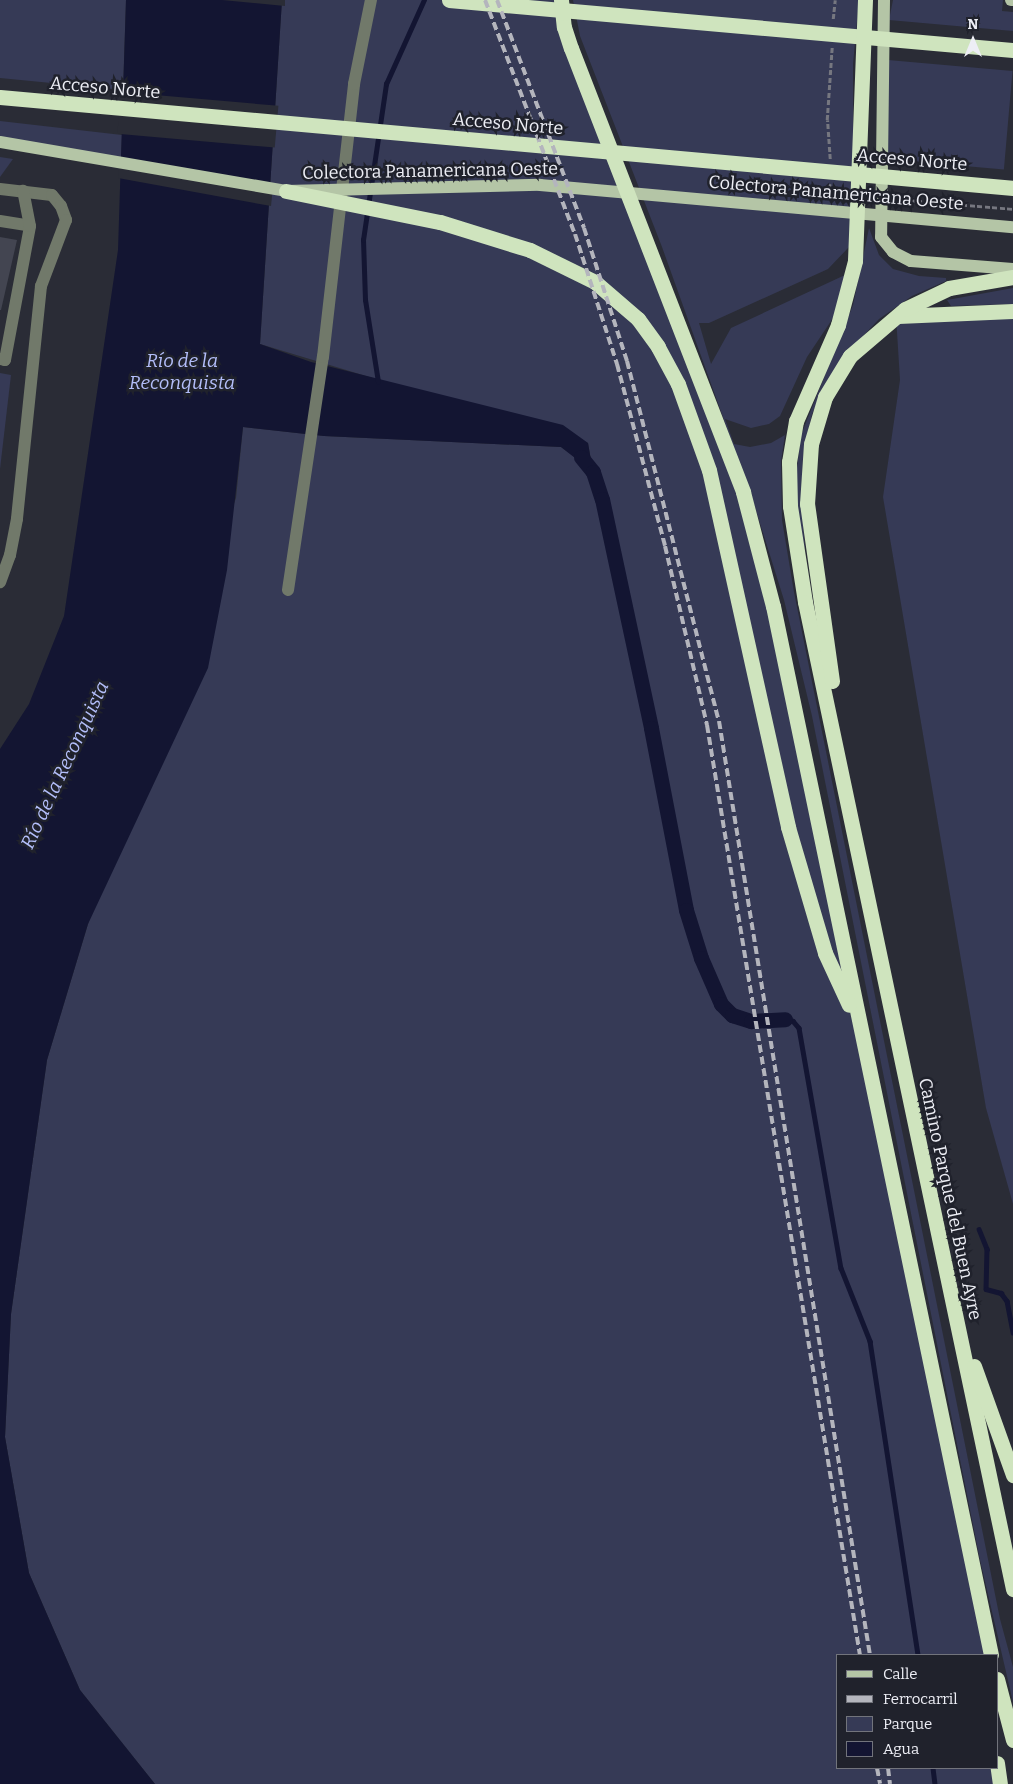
<!DOCTYPE html>
<html>
<head>
<meta charset="utf-8">
<style>
  body { margin:0 }
  #map { position:relative; width:1013px; height:1784px; overflow:hidden; background:#2a2c36; font-family:Bitter,serif }
  div>[style] { position:absolute }
  .green>* { inset:0; background:#363a56; transform-origin:0 0 }
  .water>* { inset:0; background:#131532 }
  .pier>* { inset:0; background:#2a2c36; transform-origin:0 0 }
  .stream>* { height:4.5px; margin:-2.25px; padding:0 2.25px; transform-origin:2.25px; border-radius:2.25px; background:#131532 }
  .canal>* { height:15px; margin:-7.5px; padding:0 7.5px; transform-origin:7.5px; border-radius:7.5px; background:#131532 }
  .building>* { inset:0; background:#434551 }
  .path>* { height:2.5px; margin-top:-1.25px; transform-origin:0; background:repeating-linear-gradient(90deg,#767780 0 5px,transparent 0 7.5px) }
  .minor>* { height:12px; margin:-6px; padding:0 6px; transform-origin:6px; border-radius:6px; background:#71796a }
  .major>* { height:12px; margin:-6px; padding:0 6px; transform-origin:6px; border-radius:6px; background:#b4c5a6 }
  .highway>* { height:15px; margin:-7.5px; padding:0 7.5px; transform-origin:7.5px; border-radius:7.5px; background:#cfe4be }
  .rail>* { height:4px; margin-top:-2px; transform-origin:0; background:repeating-linear-gradient(90deg,#b4b5bd 0 8px,transparent 0 12px) }
  span { translate:-50% -50%; white-space:nowrap; text-align:center; line-height:1.15; -webkit-text-stroke:5px #20222c; paint-order:stroke }
  .street-label { font-size:18px; color:#edeef5 }
  .water-label { font-size:19px; color:#b3bef9; font-style:italic }
  .legend { position:absolute; left:836px; top:1654px; width:162px; height:115px; box-sizing:border-box; background:#20222c; border:1px solid #72747c; margin:0; padding:6px 9px; list-style:none; font-size:15px; color:#edeef5 }
  .legend li { display:flex; align-items:center; gap:10px; height:25px }
  .legend b { width:25px; border:1px solid #72747c }
  .north { position:absolute; left:948px; top:15px; width:50px; height:50px; -webkit-text-stroke:4px #20222c; paint-order:stroke; rotate:0deg; font-size:14px; font-weight:700; line-height:20px; text-align:center; color:#edeef5 }
  .north::after { content:''; display:block; margin:auto; width:18px; height:22px; background:#edeef5; clip-path:polygon(50% 0,100% 100%,50% 72%,0 100%) }
</style>
</head>
<body>
<div id="map">
  <div class="green">
    <i style="clip-path:polygon(0 0,126px 0,123px 90px,0 78px)"></i>
    <i style="clip-path:polygon(282px 0,561px 0,743px 492px,985px 1655px,837px 1655px,837px 1768px,997px 1768px,1000px 1784px,155px 1784px,80px 1690px,29px 1573px,5px 1437px,11px 1314px,47px 1060px,88px 924px,236px 498px,243px 427px,324px 436px,561px 447px,593px 471px,588px 443px,260px 344px)"></i>
    <i style="clip-path:polygon(573px 0,859px 0,853px 64px,853px 237px,849px 247px,828px 269px,709px 323px,699px 323px,711px 364px,731px 328px,845px 275px,835px 315px,807px 357px,780px 416px,769px 424px,751px 428px,725px 419px,734px 444px,750px 447px,771px 443px,785px 435px,781px 461px,782px 520px,794px 592px,1000px 1619px,1013px 1667px,1013px 1702px,980px 1560px,812px 716px,784px 600px,753px 501px,662px 247px,580px 36px)"></i>
    <i style="clip-path:polygon(893px 0,1003px 0,1002px 11px,1013px 12px,1013px 31px,889px 20px)"></i>
    <i style="left:888px;top:60px;width:125px;height:99px;rotate:5deg"></i>
    <i style="clip-path:polygon(0 121px,122px 135px,121px 162px,0 139px)"></i>
    <i style="clip-path:polygon(0 157px,13px 159px,0 177px)"></i>
    <i style="clip-path:polygon(869px 228px,879px 255px,893px 269px,919px 276px,946px 278px,946px 281px,912px 296px,879px 319px,840px 361px,822px 393px,812px 414px,803px 456px,801px 499px,805px 547px,802px 553px,795px 484px,801px 435px,853px 305px)"></i>
    <i style="clip-path:polygon(1013px 288px,1013px 304px,951px 306px,947px 300px)"></i>
    <i style="clip-path:polygon(1013px 311px,1013px 1204px,986px 1108px,883px 497px,900px 380px,896px 316px)"></i>
    <i style="clip-path:polygon(0 373px,11px 375px,0 469px)"></i>
  </div>
  <div class="water">
    <i style="clip-path:polygon(126px 0,282px 0,260px 344px,311px 362px,563px 425px,588px 443px,593px 472px,561px 447px,324px 436px,243px 427px,227px 570px,208px 668px,88px 924px,47px 1060px,11px 1314px,5px 1437px,29px 1573px,80px 1690px,155px 1784px,0 1784px,0 749px,29px 704px,64px 616px,118px 250px)"></i>
  </div>
  <div class="pier">
    <i style="clip-path:polygon(222px 0,285px 0,285px 6px)"></i>
    <i style="left:121px;top:92px;width:158px;height:42px;rotate:5deg"></i>
    <i style="clip-path:polygon(119px 162px,273px 186px,271px 206px,118px 178px)"></i>
  </div>
  <div class="stream">
    <i style="left:378px;top:382px;width:83px;rotate:-99deg"></i>
    <i style="left:365px;top:300px;width:60px;rotate:-91.9deg"></i>
    <i style="left:363px;top:240px;width:158px;rotate:-81.6deg"></i>
    <i style="left:386px;top:84px;width:92px;rotate:-65.7deg"></i>
    <i style="left:785px;top:1019px;width:8px;rotate:14deg"></i>
    <i style="left:793px;top:1021px;width:9px;rotate:49deg"></i>
    <i style="left:799px;top:1028px;width:244px;rotate:80.1deg"></i>
    <i style="left:841px;top:1268px;width:79px;rotate:68.3deg"></i>
    <i style="left:870px;top:1341px;width:318px;rotate:81.3deg"></i>
    <i style="left:979px;top:1229px;width:22px;rotate:68deg"></i>
    <i style="left:987px;top:1249px;width:40px;rotate:91.4deg"></i>
    <i style="left:986px;top:1289px;width:16px;rotate:15deg"></i>
    <i style="left:1001px;top:1293px;width:10px;rotate:53deg"></i>
    <i style="left:1007px;top:1301px;width:32px;rotate:79deg"></i>
    <i style="left:933px;top:1768px;width:16px;rotate:83deg"></i>
  </div>
  <div class="canal">
    <i style="left:581px;top:457px;width:19px;rotate:51deg"></i>
    <i style="left:593px;top:472px;width:28px;rotate:72deg"></i>
    <i style="left:602px;top:499px;width:234px;rotate:77.9deg"></i>
    <i style="left:651px;top:728px;width:185px;rotate:79.1deg"></i>
    <i style="left:686px;top:910px;width:50px;rotate:72.6deg"></i>
    <i style="left:701px;top:958px;width:50px;rotate:66.5deg"></i>
    <i style="left:721px;top:1004px;width:16px;rotate:45deg"></i>
    <i style="left:732px;top:1015px;width:20px;rotate:18deg"></i>
    <i style="left:751px;top:1021px;width:34px;rotate:-3deg"></i>
  </div>
  <div class="building">
    <i style="clip-path:polygon(0 237px,17px 240px,1px 310px,0 310px)"></i>
  </div>
  <div class="path">
    <i style="left:833px;top:19px;width:19px;rotate:-84deg"></i>
    <i style="left:830px;top:159px;width:39px;rotate:-94deg"></i>
    <i style="left:827px;top:120px;width:73px;rotate:-86.1deg"></i>
    <i style="left:830px;top:184px;width:15px;rotate:90deg"></i>
    <i style="left:826px;top:196px;width:4px;rotate:-45deg"></i>
    <i style="left:829px;top:193px;width:16px;rotate:4deg"></i>
    <i style="left:895px;top:199px;width:118px;rotate:4.8deg"></i>
  </div>
  <div class="minor">
    <i style="left:0;top:189px;width:52px;rotate:6.6deg"></i>
    <i style="left:52px;top:195px;width:14px;rotate:51deg"></i>
    <i style="left:61px;top:206px;width:15px;rotate:70deg"></i>
    <i style="left:66px;top:220px;width:71px;rotate:110.7deg"></i>
    <i style="left:41px;top:286px;width:234px;rotate:95.9deg"></i>
    <i style="left:17px;top:519px;width:37px;rotate:101deg"></i>
    <i style="left:10px;top:555px;width:29px;rotate:110deg"></i>
    <i style="left:0;top:221px;width:30px;rotate:9deg"></i>
    <i style="left:0;top:359px;width:5px;rotate:11deg"></i>
    <i style="left:5px;top:360px;width:136px;rotate:-79.4deg"></i>
    <i style="left:30px;top:226px;width:36px;rotate:-101deg"></i>
    <i style="left:288px;top:590px;width:236px;rotate:-81.5deg"></i>
    <i style="left:323px;top:357px;width:275px;rotate:-83.5deg"></i>
    <i style="left:354px;top:84px;width:86px;rotate:-78.6deg"></i>
  </div>
  <div class="major">
    <i style="left:884px;top:0;width:237px;rotate:90.7deg"></i>
    <i style="left:881px;top:237px;width:19px;rotate:51deg"></i>
    <i style="left:893px;top:252px;width:20px;rotate:27deg"></i>
    <i style="left:911px;top:261px;width:102px;rotate:4.5deg"></i>
    <i style="left:1011px;top:0;width:2px"></i>
    <i style="left:0;top:142px;width:290px;rotate:9.7deg"></i>
    <i style="left:286px;top:191px;width:254px;rotate:-1.4deg"></i>
    <i style="left:540px;top:185px;width:475px;rotate:5.1deg"></i>
  </div>
  <div class="highway">
    <i style="left:449px;top:0;width:566px;rotate:5.07deg"></i>
    <i style="left:561px;top:0;width:27px;rotate:84deg"></i>
    <i style="left:564px;top:27px;width:22px;rotate:72deg"></i>
    <i style="left:571px;top:48px;width:476px;rotate:68.8deg"></i>
    <i style="left:743px;top:492px;width:118px;rotate:75.3deg"></i>
    <i style="left:773px;top:606px;width:1071px;rotate:78.26deg"></i>
    <i style="left:865px;top:0;width:261px;rotate:92.2deg"></i>
    <i style="left:855px;top:261px;width:66px;rotate:104.9deg"></i>
    <i style="left:838px;top:325px;width:105px;rotate:113.6deg"></i>
    <i style="left:796px;top:421px;width:42px;rotate:99.7deg"></i>
    <i style="left:789px;top:462px;width:44px;rotate:88.7deg"></i>
    <i style="left:790px;top:506px;width:97px;rotate:81.1deg"></i>
    <i style="left:805px;top:602px;width:1009px;rotate:78.1deg"></i>
    <i style="left:0;top:97px;width:1017px;rotate:5.13deg"></i>
    <i style="left:286px;top:191px;width:157px;rotate:11.4deg"></i>
    <i style="left:440px;top:222px;width:94px;rotate:17.3deg"></i>
    <i style="left:530px;top:250px;width:72px;rotate:26.2deg"></i>
    <i style="left:595px;top:282px;width:57px;rotate:40.7deg"></i>
    <i style="left:638px;top:319px;width:34px;rotate:54deg"></i>
    <i style="left:658px;top:347px;width:42px;rotate:61.6deg"></i>
    <i style="left:678px;top:384px;width:91px;rotate:70.2deg"></i>
    <i style="left:709px;top:470px;width:366px;rotate:77.5deg"></i>
    <i style="left:788px;top:827px;width:131px;rotate:73.6deg"></i>
    <i style="left:825px;top:953px;width:57px;rotate:65.2deg"></i>
    <i style="left:898px;top:316px;width:115px;rotate:-2.5deg"></i>
    <i style="left:832px;top:681px;width:179px;rotate:-98deg"></i>
    <i style="left:807px;top:504px;width:60px;rotate:-86.2deg"></i>
    <i style="left:811px;top:444px;width:49px;rotate:-73.4deg"></i>
    <i style="left:825px;top:397px;width:48px;rotate:-58.6deg"></i>
    <i style="left:850px;top:356px;width:72px;rotate:-40.5deg"></i>
    <i style="left:905px;top:309px;width:49px;rotate:-25.5deg"></i>
    <i style="left:949px;top:288px;width:65px;rotate:-9.8deg"></i>
    <i style="left:974px;top:1366px;width:116px;rotate:70.3deg"></i>
    <i style="left:997px;top:1679px;width:63px;rotate:75.3deg"></i>
    <i style="left:997px;top:1763px;width:21px;rotate:82deg"></i>
  </div>
  <div class="rail">
    <i style="left:485px;top:0;width:251px;rotate:69deg"></i>
    <i style="left:575px;top:234px;width:137px;rotate:72.1deg"></i>
    <i style="left:617px;top:364px;width:188px;rotate:75.2deg"></i>
    <i style="left:665px;top:546px;width:184px;rotate:76.8deg"></i>
    <i style="left:707px;top:725px;width:943px;rotate:80.66deg"></i>
    <i style="left:497px;top:0;width:244px;rotate:69.1deg"></i>
    <i style="left:584px;top:228px;width:140px;rotate:72.1deg"></i>
    <i style="left:627px;top:361px;width:372px;rotate:75.7deg"></i>
    <i style="left:719px;top:721px;width:946px;rotate:80.82deg"></i>
    <i style="left:877px;top:1768px;width:16px;rotate:79deg"></i>
    <i style="left:888px;top:1768px;width:16px;rotate:83deg"></i>
  </div>
  <div class="street-label">
    <span style="left:105px;top:88px;rotate:5deg">Acceso Norte</span>
    <span style="left:508px;top:124px;rotate:5deg">Acceso Norte</span>
    <span style="left:912px;top:160px;rotate:5deg">Acceso Norte</span>
    <span style="left:430px;top:171px;rotate:-1deg">Colectora Panamericana Oeste</span>
    <span style="left:836px;top:193px;rotate:5deg">Colectora Panamericana Oeste</span>
    <span style="left:950px;top:1199px;rotate:78deg">Camino Parque del Buen Ayre</span>
  </div>
  <div class="water-label">
    <span style="left:182px;top:372px">Río de la<br>Reconquista</span>
    <span style="left:65px;top:765px;rotate:-65deg">Río de la Reconquista</span>
  </div>
  <ul class="legend">
  <li><b style="height:6px;background:#b4c5a6"></b>Calle</li>
  <li><b style="height:6px;background:#b4b5bd"></b>Ferrocarril</li>
  <li><b style="height:14px;background:#363a56"></b>Parque</li>
  <li><b style="height:14px;background:#131532"></b>Agua</li>
  </ul>
  <div class="north">N</div>
</div>
</body>
</html>
